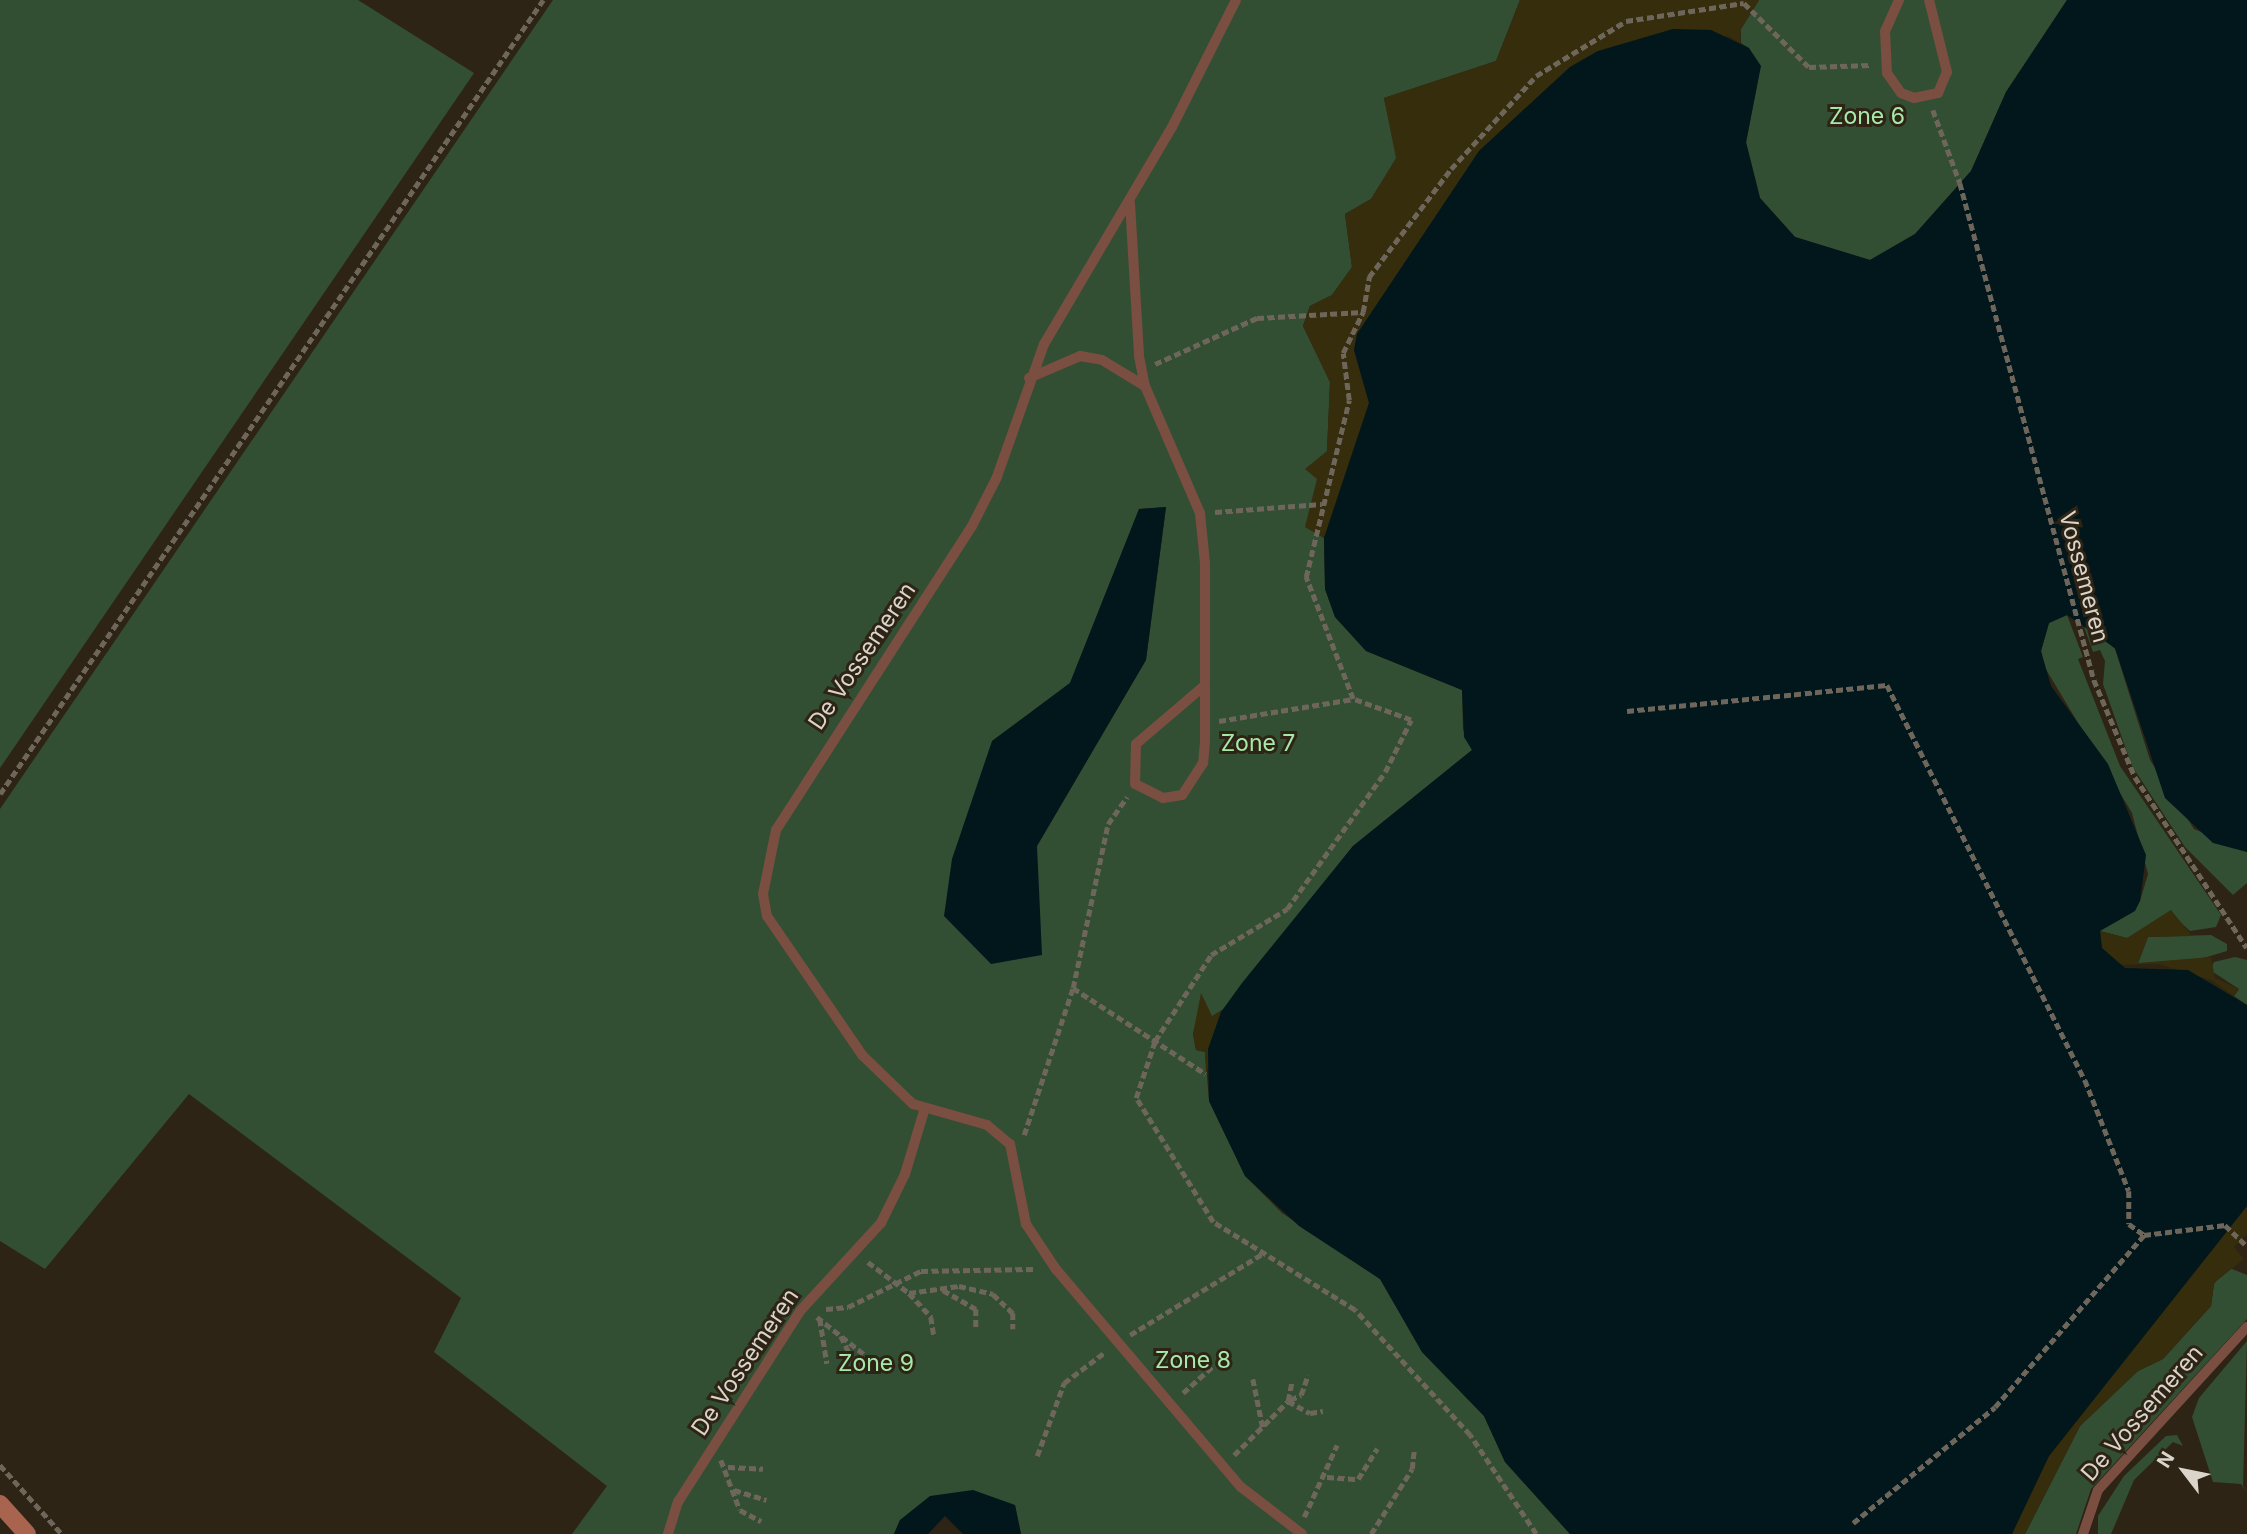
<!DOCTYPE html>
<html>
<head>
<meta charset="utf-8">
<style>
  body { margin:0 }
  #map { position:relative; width:2247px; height:1534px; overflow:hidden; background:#2d2415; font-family:Inter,sans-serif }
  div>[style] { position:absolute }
  .green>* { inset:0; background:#324f34 }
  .sand>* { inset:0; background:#352d0c }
  .water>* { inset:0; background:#01171c }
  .path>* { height:4.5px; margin-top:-2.25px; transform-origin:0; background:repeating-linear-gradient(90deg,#6e665a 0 7px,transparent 0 10.5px) }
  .service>* { height:10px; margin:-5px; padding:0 5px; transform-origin:5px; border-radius:5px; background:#7a4e41 }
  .secondary>* { height:18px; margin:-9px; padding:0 9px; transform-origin:9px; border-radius:9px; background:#a96450 }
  span { translate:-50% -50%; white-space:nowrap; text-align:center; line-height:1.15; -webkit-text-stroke:6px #2d2415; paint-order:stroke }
  .park-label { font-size:23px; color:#a7e9a9 }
  .street-label { font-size:23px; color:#dad4cb }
  .north { position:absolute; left:2149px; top:1436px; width:70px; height:70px; -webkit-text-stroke:5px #2d2415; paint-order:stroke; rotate:302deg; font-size:19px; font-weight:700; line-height:28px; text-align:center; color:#dad4cb }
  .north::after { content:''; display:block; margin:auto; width:24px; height:32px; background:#dad4cb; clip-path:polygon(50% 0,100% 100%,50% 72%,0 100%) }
</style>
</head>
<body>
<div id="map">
  <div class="green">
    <i style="clip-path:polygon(0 0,358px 0,474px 73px,0 768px)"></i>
    <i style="clip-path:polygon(evenodd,553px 0,1520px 0,1496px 61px,1384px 98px,1397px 158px,1371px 199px,1345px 214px,1352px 267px,1332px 295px,1310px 306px,1303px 326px,1330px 382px,1327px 451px,1306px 527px,1324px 538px,1325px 589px,1335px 617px,1366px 651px,1462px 690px,1463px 729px,1472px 750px,1353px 846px,1225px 1008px,1212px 1017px,1204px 1005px,1193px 1034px,1196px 1050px,1205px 1052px,1209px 1101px,1245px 1176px,1282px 1213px,1380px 1279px,1422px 1352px,1484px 1416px,1505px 1462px,1570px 1534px,1021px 1534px,1015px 1505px,900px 1520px,894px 1534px,572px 1534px,607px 1486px,434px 1352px,461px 1298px,189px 1094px,45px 1269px,0 1241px,0 809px,553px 0,1166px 507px,1146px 660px,1037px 846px,992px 741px,1070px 683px,1139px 509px,1166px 507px)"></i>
    <i style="clip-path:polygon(1759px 0,2067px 0,2006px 92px,1971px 171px,1915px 234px,1870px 260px,1795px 237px,1760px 198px,1746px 143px,1757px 85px,1749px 48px,1741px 43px,1741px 29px)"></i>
    <i style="clip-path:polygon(2067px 615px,2083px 657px,2078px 659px,2120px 766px,2221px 915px,2216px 927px,2190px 931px,2180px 922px,2127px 938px,2100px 931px,2140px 901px,2148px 874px,2132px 813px,2044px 666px,2041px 651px,2049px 623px)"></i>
    <i style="clip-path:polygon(2082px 621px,2115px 649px,2150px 760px,2194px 829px,2247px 852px,2247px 883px,2233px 895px,2185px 847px,2132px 766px,2103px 684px,2105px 661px,2100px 650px,2093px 652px)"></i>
    <i style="clip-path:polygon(2211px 935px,2227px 944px,2227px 951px,2187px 963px,2138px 963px,2148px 937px)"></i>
    <i style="clip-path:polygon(2235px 957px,2247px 960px,2247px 1005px,2234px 996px,2239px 989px,2210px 970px,2214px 962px)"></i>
    <i style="clip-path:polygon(2227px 1267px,2247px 1275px,2247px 1319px,2091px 1489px,2076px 1534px,2025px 1534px,2080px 1426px,2138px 1371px,2163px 1359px,2211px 1306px,2214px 1284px)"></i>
    <i style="clip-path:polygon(2247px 1341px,2243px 1486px,2247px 1493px,2241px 1484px,2213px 1482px,2192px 1417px,2199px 1398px)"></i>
    <i style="clip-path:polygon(2177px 1435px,2183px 1446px,2173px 1442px,2134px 1480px,2111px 1534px,2098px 1534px,2098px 1516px,2124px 1476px,2166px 1436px)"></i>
  </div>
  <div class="sand">
    <i style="clip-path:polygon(1520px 0,1759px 0,1741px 29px,1740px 43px,1728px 36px,1598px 51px,1570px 67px,1479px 151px,1357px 334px,1354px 350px,1369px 403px,1324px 538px,1305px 527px,1317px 479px,1305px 469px,1327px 451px,1330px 382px,1303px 326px,1310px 306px,1332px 295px,1352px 267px,1345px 214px,1371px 199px,1396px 158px,1384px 98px,1496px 61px)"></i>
    <i style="clip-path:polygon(2171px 910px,2192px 936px,2148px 937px,2138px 963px,2211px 957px,2215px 978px,2239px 989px,2234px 996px,2211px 980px,2158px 964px,2117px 965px,2102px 948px,2100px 931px,2127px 938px)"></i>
    <i style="clip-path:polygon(1201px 993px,1212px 1016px,1225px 1008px,1206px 1074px,1205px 1052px,1196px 1050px,1193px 1034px)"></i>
    <i style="clip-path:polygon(2247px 1206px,2247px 1234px,2234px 1247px,2244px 1259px,2214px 1283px,2211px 1306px,2163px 1359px,2138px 1371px,2080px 1426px,2025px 1534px,2012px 1534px,2049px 1456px)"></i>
  </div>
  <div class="water">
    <i style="clip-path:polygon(2067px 0,2247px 0,2247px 852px,2213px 843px,2165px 798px,2115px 648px,2067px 615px,2049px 623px,2041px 651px,2051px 686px,2108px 764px,2146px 855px,2140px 901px,2135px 911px,2100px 931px,2102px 948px,2125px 968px,2188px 970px,2247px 1005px,2247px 1206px,2049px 1456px,2012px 1534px,1570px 1534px,1505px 1462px,1484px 1416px,1422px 1352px,1380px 1279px,1299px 1226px,1245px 1176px,1209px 1101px,1208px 1049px,1221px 1012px,1242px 983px,1353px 846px,1472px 750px,1464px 737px,1462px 690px,1366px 651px,1335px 617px,1325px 589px,1324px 538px,1369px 403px,1354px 350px,1357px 334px,1479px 151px,1570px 67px,1598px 51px,1673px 29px,1711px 30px,1749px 48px,1761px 66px,1746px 142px,1760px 198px,1795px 237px,1870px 260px,1915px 234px,1971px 171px,2006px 92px)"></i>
    <i style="clip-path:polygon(1166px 507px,1146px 660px,1037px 846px,1042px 955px,991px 964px,944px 916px,952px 859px,992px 741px,1070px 683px,1139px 509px)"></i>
    <i style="clip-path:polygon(973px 1490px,1015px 1505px,1021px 1534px,963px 1534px,945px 1516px,928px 1534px,894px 1534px,900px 1520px,930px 1496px)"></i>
  </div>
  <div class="path">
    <i style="left:1933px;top:110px;width:78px;rotate:69.7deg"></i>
    <i style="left:1960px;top:183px;width:515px;rotate:74.91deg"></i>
    <i style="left:2094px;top:680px;width:105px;rotate:67.1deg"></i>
    <i style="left:2135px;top:777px;width:204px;rotate:56.8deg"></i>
    <i style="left:1155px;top:364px;width:112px;rotate:-24.3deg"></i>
    <i style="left:1257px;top:318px;width:106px;rotate:-3.2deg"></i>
    <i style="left:1215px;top:512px;width:107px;rotate:-4.3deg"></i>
    <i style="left:1627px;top:711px;width:261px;rotate:-5.7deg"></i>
    <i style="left:1887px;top:685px;width:442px;rotate:63.4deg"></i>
    <i style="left:2085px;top:1080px;width:119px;rotate:68.4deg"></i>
    <i style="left:2129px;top:1191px;width:33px;rotate:90deg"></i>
    <i style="left:2129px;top:1224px;width:19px;rotate:36deg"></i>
    <i style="left:1219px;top:721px;width:136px;rotate:-9.3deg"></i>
    <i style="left:0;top:794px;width:962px;rotate:-55.63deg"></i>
    <i style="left:1073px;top:988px;width:158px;rotate:32.9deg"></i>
    <i style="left:1024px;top:1135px;width:155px;rotate:-71.6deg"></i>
    <i style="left:1073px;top:988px;width:168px;rotate:-78deg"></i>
    <i style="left:1108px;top:824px;width:33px;rotate:-55deg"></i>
    <i style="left:868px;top:1262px;width:51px;rotate:37.1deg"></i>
    <i style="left:909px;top:1293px;width:50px;rotate:-8deg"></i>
    <i style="left:959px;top:1286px;width:35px;rotate:13deg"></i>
    <i style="left:993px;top:1294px;width:28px;rotate:44deg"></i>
    <i style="left:1013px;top:1313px;width:16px;rotate:90deg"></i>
    <i style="left:943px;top:1290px;width:38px;rotate:30deg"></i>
    <i style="left:976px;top:1309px;width:19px;rotate:90deg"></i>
    <i style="left:909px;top:1293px;width:33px;rotate:47deg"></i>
    <i style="left:931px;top:1317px;width:20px;rotate:81deg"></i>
    <i style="left:826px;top:1309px;width:22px;rotate:-5deg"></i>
    <i style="left:848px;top:1307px;width:81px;rotate:-26.3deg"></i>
    <i style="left:921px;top:1271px;width:115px;rotate:-1deg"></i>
    <i style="left:817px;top:1317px;width:79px;rotate:38.3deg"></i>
    <i style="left:820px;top:1319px;width:45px;rotate:81deg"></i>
    <i style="left:1130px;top:1335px;width:157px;rotate:-31.5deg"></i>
    <i style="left:841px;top:1336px;width:37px;rotate:64deg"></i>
    <i style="left:1253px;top:1379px;width:50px;rotate:78.5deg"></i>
    <i style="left:1183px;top:1393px;width:40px;rotate:-42deg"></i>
    <i style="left:1290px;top:1400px;width:12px;rotate:-24deg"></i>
    <i style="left:1301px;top:1395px;width:21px;rotate:-71deg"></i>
    <i style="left:1288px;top:1401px;width:25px;rotate:29deg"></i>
    <i style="left:1310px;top:1413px;width:13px;rotate:-9deg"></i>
    <i style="left:1234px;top:1455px;width:76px;rotate:-45deg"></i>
    <i style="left:1288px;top:1401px;width:20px;rotate:-79deg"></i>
    <i style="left:1037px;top:1456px;width:78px;rotate:-69.7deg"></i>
    <i style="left:1064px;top:1383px;width:51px;rotate:-37.1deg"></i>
    <i style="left:721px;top:1460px;width:53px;rotate:69.2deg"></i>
    <i style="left:740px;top:1510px;width:24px;rotate:28deg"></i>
    <i style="left:0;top:1465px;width:93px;rotate:48.1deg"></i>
    <i style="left:728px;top:1467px;width:35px;rotate:3deg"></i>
    <i style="left:1327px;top:1477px;width:31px;rotate:4deg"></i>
    <i style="left:1358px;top:1479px;width:36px;rotate:-58deg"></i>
    <i style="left:734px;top:1490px;width:34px;rotate:17deg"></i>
    <i style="left:1304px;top:1517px;width:79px;rotate:-65.4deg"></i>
    <i style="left:1853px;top:1523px;width:183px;rotate:-39.2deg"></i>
    <i style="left:1995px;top:1407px;width:228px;rotate:-49.1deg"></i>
    <i style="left:2144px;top:1235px;width:82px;rotate:-7deg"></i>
    <i style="left:2225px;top:1225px;width:30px;rotate:44deg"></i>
    <i style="left:1371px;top:1534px;width:77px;rotate:-57.8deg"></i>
    <i style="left:1412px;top:1469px;width:19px;rotate:-84deg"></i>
    <i style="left:1536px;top:1534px;width:119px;rotate:-123.7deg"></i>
    <i style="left:1470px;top:1435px;width:170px;rotate:-132.6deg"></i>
    <i style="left:1355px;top:1310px;width:167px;rotate:-148.2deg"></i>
    <i style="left:1213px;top:1222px;width:146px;rotate:-121.8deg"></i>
    <i style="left:1136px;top:1098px;width:60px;rotate:-71.6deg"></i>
    <i style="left:1155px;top:1041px;width:103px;rotate:-56.9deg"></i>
    <i style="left:1211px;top:955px;width:89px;rotate:-31.2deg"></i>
    <i style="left:1287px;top:909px;width:168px;rotate:-54.4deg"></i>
    <i style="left:1385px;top:772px;width:58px;rotate:-63.4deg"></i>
    <i style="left:1411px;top:720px;width:62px;rotate:-160.1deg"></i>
    <i style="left:1353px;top:699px;width:131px;rotate:-111.1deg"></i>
    <i style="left:1306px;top:577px;width:182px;rotate:-76.3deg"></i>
    <i style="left:1349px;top:400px;width:47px;rotate:-97.3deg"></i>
    <i style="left:1343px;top:353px;width:46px;rotate:-64deg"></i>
    <i style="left:1363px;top:312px;width:36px;rotate:-80deg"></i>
    <i style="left:1369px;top:277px;width:136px;rotate:-52.8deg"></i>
    <i style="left:1451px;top:169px;width:126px;rotate:-47.6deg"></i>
    <i style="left:1536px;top:76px;width:105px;rotate:-31.4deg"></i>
    <i style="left:1626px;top:21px;width:119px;rotate:-8.7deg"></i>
    <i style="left:1744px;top:3px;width:91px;rotate:44.6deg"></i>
    <i style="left:1809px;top:67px;width:62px;rotate:-1.8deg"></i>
  </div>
  <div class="service">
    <i style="left:1236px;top:0;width:142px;rotate:116.7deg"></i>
    <i style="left:1172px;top:127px;width:252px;rotate:120.5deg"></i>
    <i style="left:1044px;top:344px;width:141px;rotate:109.5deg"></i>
    <i style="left:997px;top:477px;width:55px;rotate:117deg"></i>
    <i style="left:972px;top:526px;width:362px;rotate:122.8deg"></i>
    <i style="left:776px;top:830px;width:65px;rotate:101.5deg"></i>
    <i style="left:763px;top:894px;width:22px;rotate:80deg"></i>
    <i style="left:767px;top:916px;width:168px;rotate:55.6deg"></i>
    <i style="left:862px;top:1055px;width:71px;rotate:43.9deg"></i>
    <i style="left:913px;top:1104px;width:77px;rotate:15.8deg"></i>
    <i style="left:987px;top:1125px;width:30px;rotate:40deg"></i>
    <i style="left:1010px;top:1144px;width:82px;rotate:78.7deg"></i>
    <i style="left:1026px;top:1224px;width:53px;rotate:56.6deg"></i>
    <i style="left:1055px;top:1268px;width:287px;rotate:49.7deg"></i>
    <i style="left:1241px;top:1487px;width:77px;rotate:37.6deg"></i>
    <i style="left:1899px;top:0;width:34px;rotate:114deg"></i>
    <i style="left:1885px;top:31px;width:42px;rotate:87.3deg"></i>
    <i style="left:1887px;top:73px;width:24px;rotate:55deg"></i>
    <i style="left:1901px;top:93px;width:14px;rotate:21deg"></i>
    <i style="left:1914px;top:98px;width:25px;rotate:-12deg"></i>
    <i style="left:1938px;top:93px;width:23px;rotate:-67deg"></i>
    <i style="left:1947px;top:72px;width:74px;rotate:-104deg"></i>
    <i style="left:1130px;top:203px;width:153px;rotate:86.6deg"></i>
    <i style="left:1139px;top:356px;width:31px;rotate:79deg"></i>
    <i style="left:1145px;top:386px;width:138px;rotate:66.6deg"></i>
    <i style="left:1200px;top:513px;width:50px;rotate:84.3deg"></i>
    <i style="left:1205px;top:563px;width:179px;rotate:90deg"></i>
    <i style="left:1205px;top:742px;width:21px;rotate:95deg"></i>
    <i style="left:1203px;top:763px;width:38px;rotate:123deg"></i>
    <i style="left:1182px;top:795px;width:19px;rotate:171deg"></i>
    <i style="left:1163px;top:798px;width:31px;rotate:-153deg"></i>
    <i style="left:1135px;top:784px;width:40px;rotate:-88.6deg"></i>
    <i style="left:1136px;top:744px;width:89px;rotate:-40.5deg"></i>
    <i style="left:1029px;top:378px;width:56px;rotate:-23.3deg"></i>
    <i style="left:1080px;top:356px;width:22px;rotate:10deg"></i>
    <i style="left:1102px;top:360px;width:50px;rotate:31.2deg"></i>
    <i style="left:668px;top:1534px;width:34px;rotate:-73deg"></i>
    <i style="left:678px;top:1502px;width:227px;rotate:-57.4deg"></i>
    <i style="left:800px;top:1311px;width:120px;rotate:-47.4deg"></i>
    <i style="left:881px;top:1223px;width:55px;rotate:-63.9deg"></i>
    <i style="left:905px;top:1174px;width:66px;rotate:-73.2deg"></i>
    <i style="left:2083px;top:1534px;width:46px;rotate:-71.2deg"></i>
    <i style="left:2098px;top:1490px;width:221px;rotate:-47.6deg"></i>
  </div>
  <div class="secondary">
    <i style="left:0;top:1504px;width:40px;rotate:48deg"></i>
  </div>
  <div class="park-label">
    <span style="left:1867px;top:116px">Zone 6</span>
    <span style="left:1258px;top:743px">Zone 7</span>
    <span style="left:1193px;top:1360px">Zone 8</span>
    <span style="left:876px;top:1363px">Zone 9</span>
  </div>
  <div class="street-label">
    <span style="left:2084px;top:577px;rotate:75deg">Vossemeren</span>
    <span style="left:862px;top:656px;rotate:-56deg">De Vossemeren</span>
    <span style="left:745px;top:1362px;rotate:-56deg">De Vossemeren</span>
    <span style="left:2142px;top:1413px;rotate:-49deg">De Vossemeren</span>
  </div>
  <div class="north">N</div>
</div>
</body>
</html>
